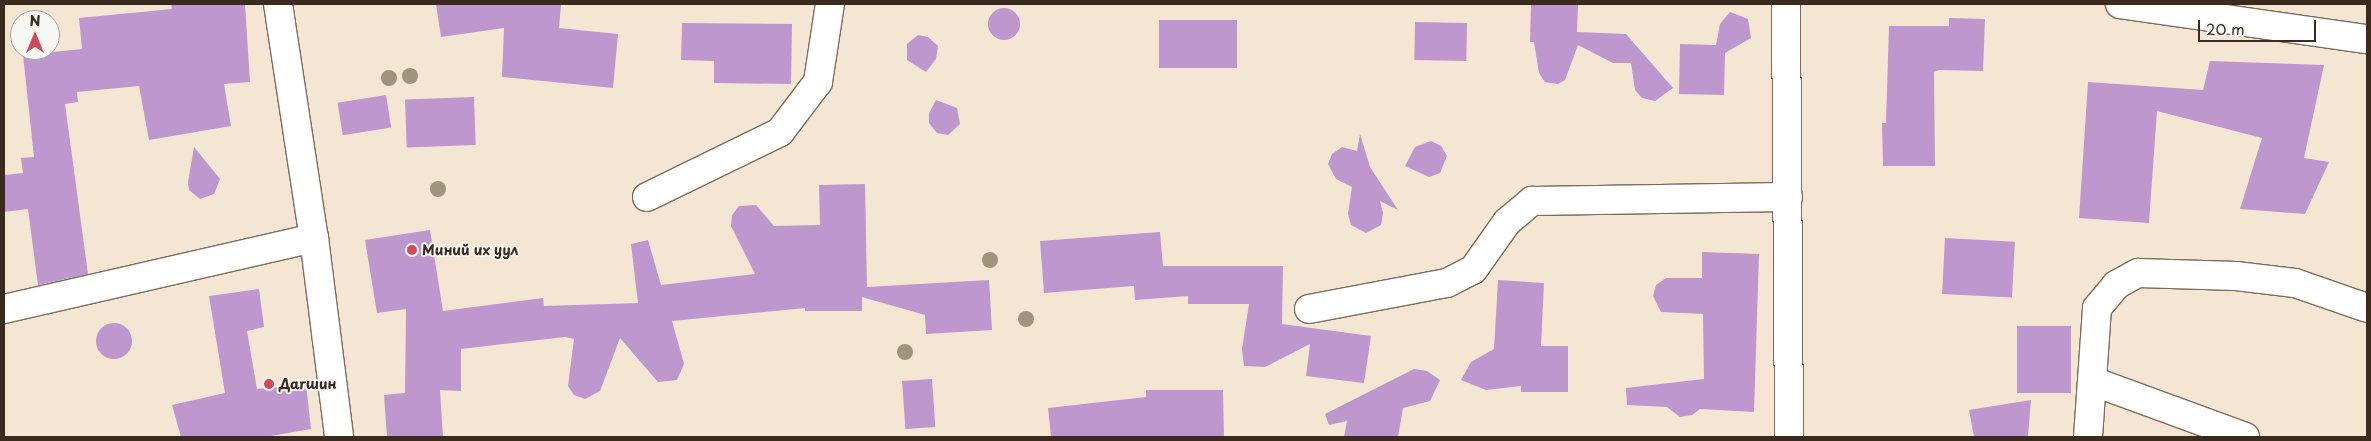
<!DOCTYPE html>
<html>
<head>
<meta charset="utf-8">
<style>
  body { margin:0 }
  #map { position:relative; width:2371px; height:441px; overflow:hidden; background:#f5e6d4; font-family:"Playpen Sans",sans-serif }
  div>[style] { position:absolute }
  .building>* { inset:0; background:#bd97cd; transform-origin:0 0 }
  .round { border-radius:50% }
  .roads { filter:drop-shadow(1px 0 #7c6c5e) drop-shadow(-1px 0 #7c6c5e) drop-shadow(0 1px #7c6c5e) drop-shadow(0 -1px #7c6c5e) }
  .minor>* { height:28px; margin:-14px; padding:0 14px; transform-origin:14px; border-radius:14px; background:#fff }
  .trees>* { width:16px; height:16px; margin:-8px; border-radius:50%; background:#9e957c }
  .dots>* { width:14px; height:14px; translate:-50% -50%; box-sizing:border-box; border:2px solid #f6f6f2; border-radius:50% }
  span { translate:-50% -50%; white-space:nowrap; text-align:center; line-height:1.15; -webkit-text-stroke:4px #f6f6f2; paint-order:stroke }
  .poi-label { font-size:14px; color:#3b2a1e; font-weight:700 }
  .left { translate:0 -50%; text-align:left }
  .frame { position:absolute; inset:0; border:5px solid #3b2a1e; pointer-events:none }
  .north { position:absolute; left:10px; top:10px; width:50px; height:50px; box-sizing:border-box; background:#f6f6f2; border:1px solid #aba49d; border-radius:50%; rotate:0deg; font-size:14px; font-weight:700; line-height:20px; text-align:center; color:#3b2a1e }
  .north::after { content:''; display:block; margin:auto; width:18px; height:22px; background:#d1495b; clip-path:polygon(50% 0,100% 100%,50% 72%,0 100%) }
  .scale { position:absolute; left:2198px; top:20px; width:118px; height:22px; box-sizing:border-box; border:2px solid #3b2a1e; border-top:0; padding-left:6px; font-size:15px; line-height:18px; white-space:nowrap; color:#3b2a1e; -webkit-text-stroke:4px #f6f6f2; paint-order:stroke }
</style>
</head>
<body>
<div id="map">
  <div class="building">
    <i style="clip-path:polygon(171px 4px,245px 4px,250px 82px,224px 84px,231px 126px,149px 140px,139px 86px,77px 92px,78px 102px,65px 104px,88px 274px,38px 285px,28px 209px,4px 212px,4px 175px,23px 173px,21px 158px,34px 157px,23px 55px,82px 49px,79px 18px,172px 9px)"></i>
    <i style="clip-path:polygon(436px 4px,561px 4px,559px 28px,618px 34px,613px 88px,502px 77px,504px 28px,441px 37px)"></i>
    <i style="clip-path:polygon(1531px 4px,1578px 4px,1577px 32px,1626px 34px,1673px 88px,1655px 101px,1642px 98px,1635px 90px,1631px 63px,1613px 63px,1578px 45px,1565px 80px,1558px 84px,1545px 82px,1539px 73px,1534px 42px,1530px 42px)"></i>
    <i class="round" style="left:988px;top:8px;width:32px;height:32px"></i>
    <i style="clip-path:polygon(1730px 12px,1748px 19px,1751px 38px,1725px 53px,1724px 95px,1679px 94px,1680px 44px,1716px 45px,1720px 24px)"></i>
    <i style="clip-path:polygon(1949px 18px,1985px 19px,1983px 71px,1939px 70px,1934px 72px,1935px 166px,1883px 166px,1882px 123px,1886px 123px,1889px 26px,1949px 26px)"></i>
    <i style="left:1159px;top:20px;width:78px;height:48px"></i>
    <i style="left:1415px;top:22px;width:52px;height:38px;rotate:1deg"></i>
    <i style="clip-path:polygon(682px 23px,792px 24px,791px 84px,714px 83px,714px 61px,681px 60px)"></i>
    <i style="clip-path:polygon(918px 35px,928px 37px,938px 46px,936px 59px,926px 72px,907px 60px,907px 44px)"></i>
    <i style="clip-path:polygon(2210px 61px,2324px 65px,2304px 158px,2329px 162px,2305px 214px,2240px 209px,2262px 138px,2157px 111px,2149px 223px,2079px 218px,2088px 82px,2203px 90px)"></i>
    <i style="left:386px;top:95px;width:33px;height:49px;rotate:81deg"></i>
    <i style="left:474px;top:97px;width:48px;height:69px;rotate:88deg"></i>
    <i style="clip-path:polygon(936px 100px,957px 108px,960px 124px,948px 135px,937px 133px,929px 123px,929px 113px)"></i>
    <i style="clip-path:polygon(1360px 134px,1370px 167px,1398px 210px,1380px 201px,1383px 213px,1381px 225px,1366px 233px,1351px 225px,1348px 214px,1352px 187px,1336px 179px,1328px 164px,1332px 154px,1342px 147px,1357px 151px)"></i>
    <i style="clip-path:polygon(1431px 141px,1441px 146px,1447px 156px,1440px 173px,1429px 177px,1405px 166px,1415px 147px)"></i>
    <i style="clip-path:polygon(194px 147px,220px 179px,214px 194px,200px 199px,189px 190px,188px 182px)"></i>
    <i style="clip-path:polygon(865px 184px,867px 287px,989px 280px,992px 330px,926px 334px,925px 315px,862px 297px,862px 311px,805px 311px,805px 308px,672px 321px,684px 364px,677px 380px,658px 382px,620px 338px,600px 391px,585px 399px,574px 395px,568px 386px,574px 339px,565px 337px,461px 349px,461px 391px,440px 390px,443px 437px,387px 437px,384px 395px,405px 393px,406px 309px,377px 313px,365px 240px,430px 230px,443px 311px,543px 298px,544px 306px,638px 303px,631px 244px,648px 240px,661px 285px,755px 274px,731px 226px,732px 215px,739px 206px,756px 205px,774px 226px,820px 225px,819px 185px)"></i>
    <i style="clip-path:polygon(1160px 232px,1163px 266px,1283px 266px,1282px 324px,1371px 336px,1364px 383px,1306px 376px,1310px 344px,1265px 367px,1244px 366px,1242px 349px,1249px 304px,1188px 304px,1188px 296px,1135px 300px,1134px 286px,1044px 293px,1040px 241px)"></i>
    <i style="left:1945px;top:238px;width:70px;height:56px;rotate:3deg"></i>
    <i style="clip-path:polygon(1702px 252px,1759px 254px,1754px 412px,1700px 409px,1692px 415px,1680px 417px,1667px 407px,1627px 405px,1626px 388px,1704px 379px,1703px 314px,1661px 312px,1653px 296px,1656px 285px,1666px 278px,1702px 278px)"></i>
    <i style="clip-path:polygon(1498px 280px,1544px 283px,1541px 346px,1568px 346px,1568px 392px,1521px 392px,1521px 386px,1486px 390px,1461px 380px,1471px 362px,1494px 349px)"></i>
    <i style="clip-path:polygon(259px 289px,264px 327px,247px 331px,257px 389px,306px 384px,311px 429px,265px 437px,181px 437px,172px 405px,225px 393px,209px 296px)"></i>
    <i class="round" style="left:96px;top:323px;width:36px;height:36px"></i>
    <i style="left:2017px;top:326px;width:54px;height:67px"></i>
    <i style="clip-path:polygon(1414px 369px,1427px 371px,1440px 380px,1430px 401px,1403px 408px,1398px 437px,1344px 437px,1347px 421px,1329px 425px,1325px 414px)"></i>
    <i style="left:932px;top:379px;width:48px;height:30px;rotate:86deg"></i>
    <i style="clip-path:polygon(1146px 390px,1223px 390px,1224px 437px,1051px 437px,1048px 408px,1146px 397px)"></i>
    <i style="clip-path:polygon(2031px 400px,2028px 436px,1974px 437px,1969px 410px)"></i>
  </div>
  <div class="roads">
    <div class="minor">
      <i style="left:278px;top:4px;width:237px;rotate:81.3deg"></i>
      <i style="left:314px;top:238px;width:201px;rotate:82.8deg"></i>
      <i style="left:1786px;top:4px;width:433px;rotate:89.6deg"></i>
      <i style="left:2120px;top:4px;width:249px;rotate:8.1deg"></i>
      <i style="left:647px;top:197px;width:148px;rotate:-26deg"></i>
      <i style="left:780px;top:132px;width:63px;rotate:-52.8deg"></i>
      <i style="left:818px;top:82px;width:79px;rotate:-81.3deg"></i>
      <i style="left:4px;top:309px;width:318px;rotate:-12.9deg"></i>
      <i style="left:1309px;top:309px;width:140px;rotate:-10.7deg"></i>
      <i style="left:1447px;top:283px;width:29px;rotate:-27deg"></i>
      <i style="left:1473px;top:270px;width:59px;rotate:-54.7deg"></i>
      <i style="left:1507px;top:222px;width:33px;rotate:-40deg"></i>
      <i style="left:1532px;top:201px;width:256px;rotate:-0.9deg"></i>
      <i style="left:2092px;top:381px;width:163px;rotate:20.1deg"></i>
      <i style="left:2088px;top:437px;width:129px;rotate:-86deg"></i>
      <i style="left:2097px;top:308px;width:30px;rotate:-50deg"></i>
      <i style="left:2116px;top:285px;width:25px;rotate:-29deg"></i>
      <i style="left:2138px;top:273px;width:98px;rotate:1.8deg"></i>
      <i style="left:2236px;top:276px;width:59px;rotate:6.8deg"></i>
      <i style="left:2295px;top:283px;width:76px;rotate:19.1deg"></i>
    </div>
  </div>
  <div class="trees">
    <i style="left:410px;top:76px"></i>
    <i style="left:389px;top:78px"></i>
    <i style="left:438px;top:189px"></i>
    <i style="left:990px;top:260px"></i>
    <i style="left:1026px;top:319px"></i>
    <i style="left:905px;top:352px"></i>
  </div>
  <div class="dots">
    <i style="left:412px;top:250px;background:#d1495b"></i>
    <i style="left:269px;top:384px;background:#d1495b"></i>
  </div>
  <div class="poi-label">
    <span class="left" style="left:422px;top:250px">Миний их уул</span>
    <span class="left" style="left:279px;top:384px">Дагшин</span>
  </div>
  <div class="frame"></div>
  <div class="north">N</div>
  <div class="scale">20 m</div>
</div>
</body>
</html>
